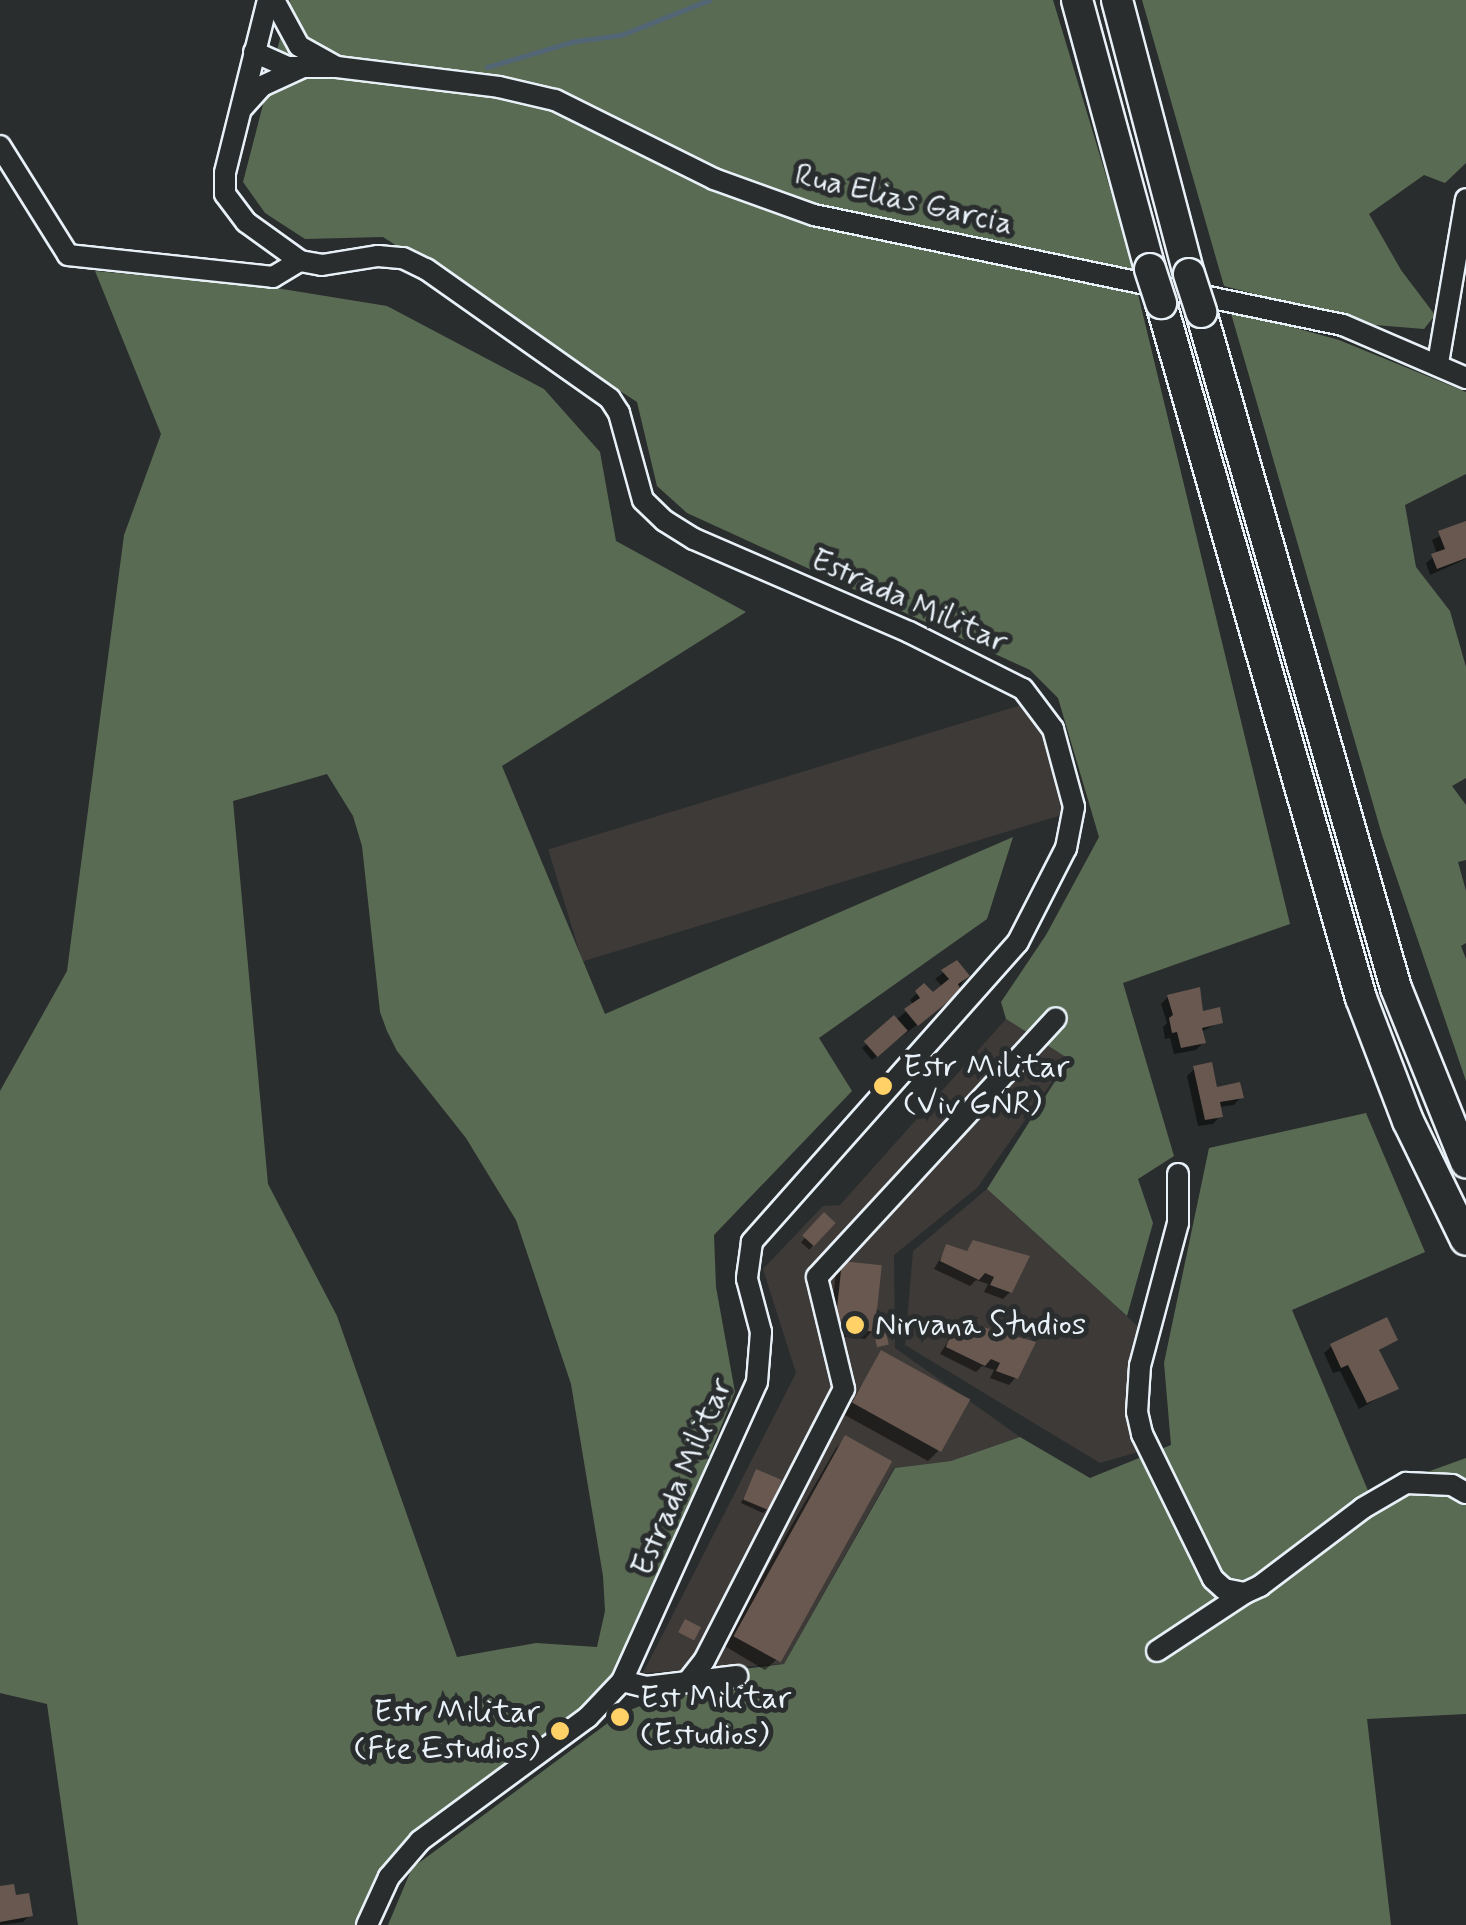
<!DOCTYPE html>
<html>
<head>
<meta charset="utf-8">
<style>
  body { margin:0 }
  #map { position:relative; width:1466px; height:1925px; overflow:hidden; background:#2a2d2e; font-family:Mynerve,sans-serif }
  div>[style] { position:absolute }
  .built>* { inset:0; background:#3d3a38; transform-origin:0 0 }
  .green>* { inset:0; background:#5a6b54 }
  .shadow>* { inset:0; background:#0007; transform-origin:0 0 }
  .stream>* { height:5px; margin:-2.5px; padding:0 2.5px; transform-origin:2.5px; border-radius:2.5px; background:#536676 }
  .building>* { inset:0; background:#685850; transform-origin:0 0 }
  .roads { filter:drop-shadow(2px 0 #e8f1f8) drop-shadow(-2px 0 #e8f1f8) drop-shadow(0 2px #e8f1f8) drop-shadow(0 -2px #e8f1f8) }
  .minor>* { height:20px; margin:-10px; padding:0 10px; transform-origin:10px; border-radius:10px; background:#2a2d2e }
  .highway>* { height:30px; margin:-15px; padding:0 15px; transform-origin:15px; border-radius:15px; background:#2a2d2e }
  .bridges { filter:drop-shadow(2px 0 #e8f1f8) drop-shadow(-2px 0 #e8f1f8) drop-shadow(0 2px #e8f1f8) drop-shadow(0 -2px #e8f1f8) }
  .highway-bridge>* { height:30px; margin:-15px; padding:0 15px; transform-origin:15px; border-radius:15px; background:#2a2d2e }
  .dots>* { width:28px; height:28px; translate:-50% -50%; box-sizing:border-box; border:5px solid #2a2d2e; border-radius:50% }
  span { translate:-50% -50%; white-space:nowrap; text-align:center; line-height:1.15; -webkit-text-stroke:10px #2a2d2e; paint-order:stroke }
  .street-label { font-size:32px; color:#e8f1f8 }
  .poi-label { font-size:32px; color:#e8f1f8 }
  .left { translate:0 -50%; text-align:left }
  .right { translate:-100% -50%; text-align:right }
</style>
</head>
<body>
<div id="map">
  <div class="built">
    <i style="left:1034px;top:701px;width:117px;height:508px;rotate:73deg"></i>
    <i style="clip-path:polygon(1006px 1019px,1069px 1058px,977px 1188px,894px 1255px,895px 1348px,1020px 1437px,951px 1461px,894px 1468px,784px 1664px,643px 1673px,796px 1373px,763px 1269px,823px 1206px,840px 1205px)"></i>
    <i style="clip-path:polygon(987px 1189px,1143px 1331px,1145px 1450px,1100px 1463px,905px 1345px,913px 1251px)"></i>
  </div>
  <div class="green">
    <i style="clip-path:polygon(290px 0,1053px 0,1123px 232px,1290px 924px,1123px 983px,1174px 1156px,1138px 1179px,1153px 1223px,1127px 1316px,987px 1189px,1069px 1059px,1006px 1019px,1001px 1002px,1046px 935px,1099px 837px,1058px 698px,1030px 670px,687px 513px,657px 486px,637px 402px,383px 237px,305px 239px,265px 213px,243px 182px)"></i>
    <i style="clip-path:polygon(1142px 0,1466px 0,1466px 163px,1445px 183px,1424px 175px,1369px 214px,1401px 270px,1435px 315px,1424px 329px,1375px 325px,1224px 286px)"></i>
    <i style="clip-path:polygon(evenodd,95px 271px,270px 287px,387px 306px,544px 389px,600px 452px,616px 541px,746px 612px,502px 766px,605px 1014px,1013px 837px,987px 919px,819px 1038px,852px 1091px,714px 1235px,716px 1287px,735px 1392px,634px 1642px,615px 1677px,584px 1708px,412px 1833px,388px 1862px,357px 1925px,78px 1925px,47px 1704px,0 1693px,0 1091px,67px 971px,124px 535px,161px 434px,95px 271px,327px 774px,353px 816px,362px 846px,380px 1012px,387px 1031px,397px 1051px,466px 1138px,516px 1220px,571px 1384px,603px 1576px,605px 1611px,597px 1647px,536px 1643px,457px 1657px,337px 1316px,268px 1184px,233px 801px,327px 774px)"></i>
    <i style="clip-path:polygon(1230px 310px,1339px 340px,1466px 392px,1466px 474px,1405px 505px,1416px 567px,1450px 611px,1466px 667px,1466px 778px,1452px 786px,1466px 805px,1466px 860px,1458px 862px,1466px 891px,1466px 943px,1461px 946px,1466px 959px,1466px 1081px,1382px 835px)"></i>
    <i style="clip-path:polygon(1366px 1113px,1425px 1252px,1292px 1310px,1369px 1493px,1466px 1458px,1466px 1714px,1367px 1719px,1391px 1925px,388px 1925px,412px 1868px,620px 1714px,663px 1697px,744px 1684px,743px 1669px,784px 1664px,895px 1468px,951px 1461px,1020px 1437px,1090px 1478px,1171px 1445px,1164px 1363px,1209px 1148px)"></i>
  </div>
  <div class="shadow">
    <i style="clip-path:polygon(1466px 523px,1466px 559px,1430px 575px,1426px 563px,1437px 554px,1432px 540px)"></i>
    <i style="clip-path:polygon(956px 963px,967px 976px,951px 998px,872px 1060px,862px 1048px,914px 1005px,910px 1000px,924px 987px,933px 995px,943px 987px,935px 979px)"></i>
    <i style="clip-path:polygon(1168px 997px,1220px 1022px,1201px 1032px,1204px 1042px,1196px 1050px,1174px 1054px,1170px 1038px,1165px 1039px,1163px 1027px,1167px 1023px,1161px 1004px)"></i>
    <i style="clip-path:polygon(1195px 1068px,1215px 1090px,1241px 1097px,1234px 1105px,1219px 1107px,1220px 1116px,1213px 1124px,1198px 1126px,1187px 1076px)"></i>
    <i style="left:824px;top:1216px;width:11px;height:35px;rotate:41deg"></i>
    <i style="clip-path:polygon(974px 1242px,1010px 1292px,1003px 1299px,984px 1292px,988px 1284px,976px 1280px,970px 1286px,934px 1269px,947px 1247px,965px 1253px)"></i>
    <i style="clip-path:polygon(843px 1264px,872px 1331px,865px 1339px,829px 1335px,836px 1271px)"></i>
    <i style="clip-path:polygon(980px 1328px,1016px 1377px,1009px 1385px,990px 1378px,994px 1370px,982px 1366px,976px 1372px,940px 1354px,953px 1333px,971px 1339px)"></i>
    <i style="clip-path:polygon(1395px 1339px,1377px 1352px,1396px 1388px,1359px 1409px,1340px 1371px,1333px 1373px,1324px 1353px,1332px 1346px)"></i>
    <i style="clip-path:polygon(882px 1353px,938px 1451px,928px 1461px,843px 1414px)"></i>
    <i style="clip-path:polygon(846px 1438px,776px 1660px,765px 1670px,723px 1645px,836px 1448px)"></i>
    <i style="clip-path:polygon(756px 1472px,768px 1508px,763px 1513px,741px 1503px)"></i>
    <i style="clip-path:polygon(0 1889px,30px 1915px,23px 1922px,0 1925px)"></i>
  </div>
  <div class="stream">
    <i style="left:487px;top:67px;width:92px;rotate:-16.5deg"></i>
    <i style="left:575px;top:41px;width:46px;rotate:-7.4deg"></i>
    <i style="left:621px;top:35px;width:95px;rotate:-21.7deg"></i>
  </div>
  <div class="building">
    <i style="clip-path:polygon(1466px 521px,1466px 558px,1437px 569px,1431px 554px,1445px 549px,1438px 531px)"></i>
    <i style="clip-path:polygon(957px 960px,970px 976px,958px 984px,961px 991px,918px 1026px,904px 1009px,920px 998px,915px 991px,924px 983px,933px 992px,949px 979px,941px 970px)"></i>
    <i style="clip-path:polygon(1200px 987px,1203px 1011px,1220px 1007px,1223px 1023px,1202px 1028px,1206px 1043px,1181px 1048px,1177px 1032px,1172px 1033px,1169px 1018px,1173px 1015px,1167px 995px)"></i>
    <i style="left:894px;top:1015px;width:21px;height:40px;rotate:49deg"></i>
    <i style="clip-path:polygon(1212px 1062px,1217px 1087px,1240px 1082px,1244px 1098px,1220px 1102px,1223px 1117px,1205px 1120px,1193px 1066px)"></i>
    <i style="left:824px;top:1212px;width:16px;height:32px;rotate:43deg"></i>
    <i style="clip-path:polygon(973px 1240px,1030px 1256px,1012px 1293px,990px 1285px,994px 1277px,985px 1273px,979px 1280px,940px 1261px,946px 1244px,967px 1251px)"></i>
    <i style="left:842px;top:1261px;width:40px;height:67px;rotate:6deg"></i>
    <i style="clip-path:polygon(1387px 1317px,1398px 1340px,1379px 1350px,1399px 1389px,1367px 1403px,1348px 1365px,1341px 1368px,1330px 1344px)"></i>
    <i style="clip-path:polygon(979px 1326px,1036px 1342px,1018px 1379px,996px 1371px,1000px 1363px,991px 1359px,985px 1366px,946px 1347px,952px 1330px,973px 1337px)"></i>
    <i style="left:885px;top:1328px;width:17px;height:12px;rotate:77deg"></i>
    <i style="left:881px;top:1350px;width:102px;height:60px;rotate:29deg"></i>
    <i style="left:845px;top:1435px;width:54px;height:230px;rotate:29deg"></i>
    <i style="left:756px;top:1469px;width:28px;height:33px;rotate:23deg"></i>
    <i style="left:685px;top:1619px;width:18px;height:15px;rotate:27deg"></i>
    <i style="clip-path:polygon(14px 1884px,16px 1895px,29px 1893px,33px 1916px,0 1922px,0 1886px)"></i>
  </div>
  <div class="roads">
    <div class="minor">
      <i style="left:268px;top:0;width:178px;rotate:104deg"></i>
      <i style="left:225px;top:173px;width:21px;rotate:90deg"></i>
      <i style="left:225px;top:194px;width:35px;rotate:53deg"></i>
      <i style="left:246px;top:222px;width:67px;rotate:35.8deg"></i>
      <i style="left:300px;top:261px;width:22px;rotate:10deg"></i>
      <i style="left:322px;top:265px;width:57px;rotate:-9.1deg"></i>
      <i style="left:378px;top:256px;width:25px;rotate:5deg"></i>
      <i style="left:403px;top:258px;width:25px;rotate:26deg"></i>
      <i style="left:426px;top:269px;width:225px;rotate:35.2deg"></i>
      <i style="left:610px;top:399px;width:17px;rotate:57deg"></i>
      <i style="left:619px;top:413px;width:90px;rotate:74.6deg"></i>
      <i style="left:643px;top:500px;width:30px;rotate:44deg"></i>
      <i style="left:665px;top:521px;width:34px;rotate:32deg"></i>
      <i style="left:694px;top:539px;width:234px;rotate:23.4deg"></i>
      <i style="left:909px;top:632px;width:127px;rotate:26.6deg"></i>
      <i style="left:1023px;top:689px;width:50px;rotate:53.1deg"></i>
      <i style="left:1053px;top:729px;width:81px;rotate:74.9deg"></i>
      <i style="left:1074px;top:807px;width:42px;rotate:101deg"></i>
      <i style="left:1066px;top:848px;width:106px;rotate:117.1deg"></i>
      <i style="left:1018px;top:942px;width:401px;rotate:131.6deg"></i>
      <i style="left:752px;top:1242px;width:37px;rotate:98deg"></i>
      <i style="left:747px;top:1279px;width:55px;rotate:75.2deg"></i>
      <i style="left:761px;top:1332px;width:50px;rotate:94.6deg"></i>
      <i style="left:757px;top:1382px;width:328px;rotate:114.3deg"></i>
      <i style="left:622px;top:1681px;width:50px;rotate:133.4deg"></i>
      <i style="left:588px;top:1717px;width:209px;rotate:143.6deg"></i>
      <i style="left:420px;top:1841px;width:48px;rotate:130.7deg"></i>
      <i style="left:389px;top:1877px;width:53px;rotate:114.6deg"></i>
      <i style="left:274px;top:0;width:52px;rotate:61.5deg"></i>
      <i style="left:299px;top:46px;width:41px;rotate:29.1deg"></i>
      <i style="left:254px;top:52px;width:36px;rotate:24deg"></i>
      <i style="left:287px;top:67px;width:50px"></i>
      <i style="left:337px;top:67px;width:163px;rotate:7deg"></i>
      <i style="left:499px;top:87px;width:57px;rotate:13.1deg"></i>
      <i style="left:555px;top:100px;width:178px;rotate:26.4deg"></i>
      <i style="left:714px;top:179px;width:106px;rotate:19.8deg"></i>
      <i style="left:814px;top:215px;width:540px;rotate:11.75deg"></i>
      <i style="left:1343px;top:325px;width:134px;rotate:23.3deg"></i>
      <i style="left:243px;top:107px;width:28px;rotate:-48deg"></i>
      <i style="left:262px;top:86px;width:43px;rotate:-24.8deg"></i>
      <i style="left:0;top:146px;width:128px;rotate:58deg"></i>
      <i style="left:68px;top:255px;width:206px;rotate:6.1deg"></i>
      <i style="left:273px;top:277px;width:31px;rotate:-31deg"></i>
      <i style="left:1438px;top:363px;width:166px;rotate:-80.3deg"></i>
      <i style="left:1178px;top:1174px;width:49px;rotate:90deg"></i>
      <i style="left:1178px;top:1223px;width:148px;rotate:104.9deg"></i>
      <i style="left:1140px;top:1366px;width:46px;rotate:93.7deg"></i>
      <i style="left:1137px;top:1412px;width:23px;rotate:77deg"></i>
      <i style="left:1142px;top:1434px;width:161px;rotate:63.9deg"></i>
      <i style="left:1213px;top:1579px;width:15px;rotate:42deg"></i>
      <i style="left:1224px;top:1589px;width:21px;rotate:11deg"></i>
      <i style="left:1245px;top:1593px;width:17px;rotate:-25deg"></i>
      <i style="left:1260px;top:1586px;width:129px;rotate:-37.1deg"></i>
      <i style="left:1363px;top:1508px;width:50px;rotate:-30.2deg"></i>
      <i style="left:1406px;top:1483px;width:46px;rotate:2.5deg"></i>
      <i style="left:1452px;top:1485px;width:16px;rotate:30deg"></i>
      <i style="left:1157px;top:1651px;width:105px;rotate:-33.4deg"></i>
      <i style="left:689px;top:1680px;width:24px;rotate:-52deg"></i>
      <i style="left:704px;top:1661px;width:306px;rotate:-62.8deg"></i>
      <i style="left:844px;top:1389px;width:115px;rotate:-103.6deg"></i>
      <i style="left:817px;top:1277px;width:352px;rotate:-47.3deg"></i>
      <i style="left:622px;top:1681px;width:25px;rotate:14deg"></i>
      <i style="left:646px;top:1687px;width:92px;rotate:-6.9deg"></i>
    </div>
    <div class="highway">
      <i style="left:1077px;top:0;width:279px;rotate:74.8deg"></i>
      <i style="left:1117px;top:0;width:283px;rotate:75.3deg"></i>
      <i style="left:1161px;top:303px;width:723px;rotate:73.95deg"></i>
      <i style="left:1361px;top:998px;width:132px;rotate:69.1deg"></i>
      <i style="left:1408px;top:1121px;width:132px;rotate:64deg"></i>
      <i style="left:1201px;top:312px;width:704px;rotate:73.91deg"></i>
      <i style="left:1396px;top:988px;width:188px;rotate:68.1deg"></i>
    </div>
  </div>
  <div class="bridges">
    <div class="highway-bridge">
      <i style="left:1150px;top:269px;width:36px;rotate:72deg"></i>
      <i style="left:1189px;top:274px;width:40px;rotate:72deg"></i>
    </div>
  </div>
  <div class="dots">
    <i style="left:883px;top:1086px;background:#ffd166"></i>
    <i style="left:855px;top:1325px;background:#ffd166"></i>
    <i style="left:620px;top:1717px;background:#ffd166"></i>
    <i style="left:560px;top:1731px;background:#ffd166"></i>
  </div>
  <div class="street-label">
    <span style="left:904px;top:200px;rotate:13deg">Rua Elias Garcia</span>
    <span style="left:909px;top:601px;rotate:24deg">Estrada Militar</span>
    <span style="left:682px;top:1477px;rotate:-67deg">Estrada Militar</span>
  </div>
  <div class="poi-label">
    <span class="left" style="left:903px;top:1086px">Estr Militar<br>(Viv GNR)</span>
    <span class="left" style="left:875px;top:1325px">Nirvana Studios</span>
    <span class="left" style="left:640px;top:1717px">Est Militar<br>(Estudios)</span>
    <span class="right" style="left:540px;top:1731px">Estr Militar<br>(Fte Estudios)</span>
  </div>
</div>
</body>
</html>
